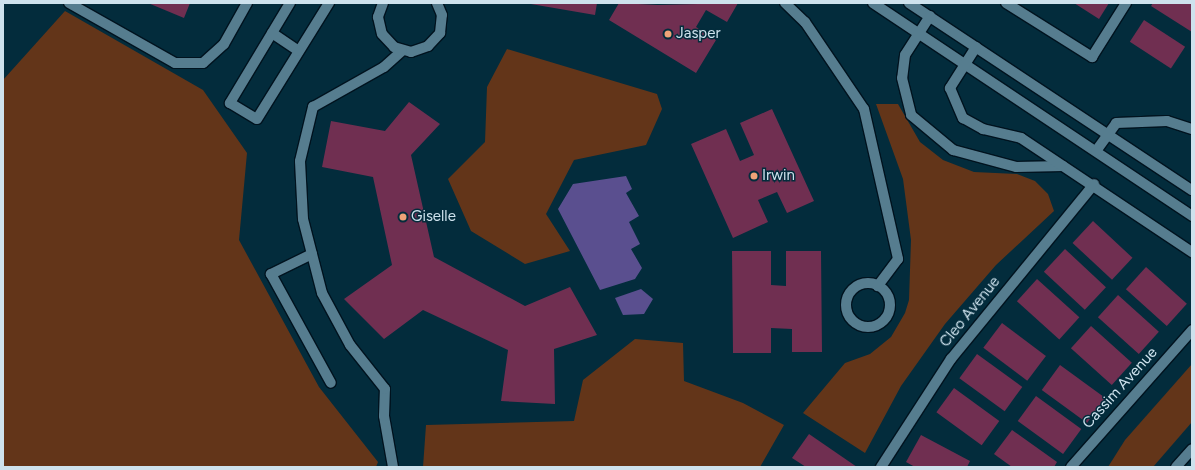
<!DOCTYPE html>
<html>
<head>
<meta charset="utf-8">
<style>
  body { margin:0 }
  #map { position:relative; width:1195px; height:470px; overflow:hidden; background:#032c3c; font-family:Figtree,sans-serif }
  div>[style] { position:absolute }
  .green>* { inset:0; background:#633519 }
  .water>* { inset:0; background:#5a4f8f }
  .building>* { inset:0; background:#702f51; transform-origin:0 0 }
  .roads { filter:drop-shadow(1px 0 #00131f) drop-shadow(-1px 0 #00131f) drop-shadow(0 1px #00131f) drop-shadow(0 -1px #00131f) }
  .minor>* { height:10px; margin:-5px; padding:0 5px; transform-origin:5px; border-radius:5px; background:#567d8f }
  .minor>.ring { margin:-5px; padding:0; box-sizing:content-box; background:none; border:10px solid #567d8f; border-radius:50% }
  .dots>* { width:11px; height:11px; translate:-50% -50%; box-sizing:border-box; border:2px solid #032c3c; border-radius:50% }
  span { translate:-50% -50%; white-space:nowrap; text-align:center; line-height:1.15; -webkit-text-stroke:3px #032c3c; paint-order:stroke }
  .poi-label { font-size:15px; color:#cee2ed }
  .left { translate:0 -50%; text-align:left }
  .street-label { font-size:15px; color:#cee2ed }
  .frame { position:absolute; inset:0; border:4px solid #cee2ed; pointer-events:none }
</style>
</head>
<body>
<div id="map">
  <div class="green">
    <i style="clip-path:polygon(65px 11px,203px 90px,247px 153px,239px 240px,319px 387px,378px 462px,376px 467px,3px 467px,3px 80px)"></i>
    <i style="clip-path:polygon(507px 49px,657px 94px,662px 109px,646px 145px,574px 160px,546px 214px,570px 251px,525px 264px,471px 231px,448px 179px,485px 142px,487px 87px)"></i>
    <i style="clip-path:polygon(876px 104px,898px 104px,920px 142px,943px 160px,974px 172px,1017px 174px,1035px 181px,1048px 194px,1054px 211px,996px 265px,945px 324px,901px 386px,865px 453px,803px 413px,845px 363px,870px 354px,891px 337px,905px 313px,909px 300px,911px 240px,903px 179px)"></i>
    <i style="clip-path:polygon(635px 339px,683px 343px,684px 381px,743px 403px,784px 425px,760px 467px,423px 467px,426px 425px,574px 421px,583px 380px)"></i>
    <i style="clip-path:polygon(1192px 364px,1192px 422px,1153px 467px,1108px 467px,1125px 440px)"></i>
  </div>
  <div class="water">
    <i style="clip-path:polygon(626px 176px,632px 189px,626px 193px,639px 216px,629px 222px,640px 244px,631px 249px,642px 268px,635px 279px,600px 290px,558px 209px,573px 184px)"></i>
    <i style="clip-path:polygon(641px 289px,653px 299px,644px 314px,623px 315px,615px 298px)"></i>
  </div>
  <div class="building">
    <i style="clip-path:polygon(148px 3px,190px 3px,184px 18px)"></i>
    <i style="clip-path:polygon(525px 3px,597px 3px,595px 15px)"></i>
    <i style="clip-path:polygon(619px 3px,658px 5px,738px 3px,727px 22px,706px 10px,696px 27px,716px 40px,696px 73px,609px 20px)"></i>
    <i style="clip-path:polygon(1074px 3px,1109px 3px,1099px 19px)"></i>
    <i style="clip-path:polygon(1153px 3px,1192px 3px,1192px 32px,1151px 6px)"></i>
    <i style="left:1144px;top:20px;width:49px;height:26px;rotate:33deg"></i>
    <i style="clip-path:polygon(409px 102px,440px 124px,411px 155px,434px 257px,525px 306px,570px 287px,597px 335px,554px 349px,555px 404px,501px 401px,508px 350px,423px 310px,384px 339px,344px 299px,392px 265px,373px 177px,322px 167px,331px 121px,385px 131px)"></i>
    <i style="clip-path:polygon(772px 109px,814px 201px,787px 213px,777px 192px,758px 200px,768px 222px,733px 238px,691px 144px,726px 129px,740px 161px,754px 155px,740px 123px)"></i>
    <i style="left:1093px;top:221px;width:54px;height:30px;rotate:43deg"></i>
    <i style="left:1065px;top:249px;width:56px;height:31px;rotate:43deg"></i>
    <i style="clip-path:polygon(732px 251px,771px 251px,771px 285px,786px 286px,786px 251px,821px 251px,822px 352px,792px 352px,792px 329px,771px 328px,771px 353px,733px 353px)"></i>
    <i style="left:1146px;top:267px;width:55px;height:30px;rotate:42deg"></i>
    <i style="left:1037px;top:279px;width:57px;height:30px;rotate:42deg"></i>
    <i style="left:1118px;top:295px;width:55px;height:30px;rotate:42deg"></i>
    <i style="left:1002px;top:323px;width:55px;height:31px;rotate:37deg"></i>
    <i style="left:1091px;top:326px;width:55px;height:30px;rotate:42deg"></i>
    <i style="left:977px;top:354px;width:56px;height:30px;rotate:36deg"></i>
    <i style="left:1060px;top:365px;width:56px;height:31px;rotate:36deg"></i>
    <i style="left:954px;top:388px;width:56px;height:30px;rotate:36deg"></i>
    <i style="left:1036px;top:396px;width:56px;height:31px;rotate:36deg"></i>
    <i style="clip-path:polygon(1012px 430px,1057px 462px,1054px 467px,1012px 467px,994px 454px)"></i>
    <i style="clip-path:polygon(809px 434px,857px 467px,806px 467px,792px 458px)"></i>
    <i style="clip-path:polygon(921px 435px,970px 461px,967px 467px,915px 467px,906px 462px)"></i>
  </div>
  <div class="roads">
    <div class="minor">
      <i style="left:69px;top:3px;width:122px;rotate:29.5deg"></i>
      <i style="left:175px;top:63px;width:28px"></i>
      <i style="left:203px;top:63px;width:28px;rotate:-42deg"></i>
      <i style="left:224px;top:44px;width:47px;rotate:-60.7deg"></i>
      <i style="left:290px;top:3px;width:117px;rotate:121deg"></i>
      <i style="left:230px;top:103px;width:31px;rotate:31deg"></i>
      <i style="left:257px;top:119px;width:137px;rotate:-58.2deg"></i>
      <i style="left:383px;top:3px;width:15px;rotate:110deg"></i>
      <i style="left:378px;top:17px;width:17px;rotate:77deg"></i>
      <i style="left:382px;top:34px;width:18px;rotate:47deg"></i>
      <i style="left:394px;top:47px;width:18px;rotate:16deg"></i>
      <i style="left:411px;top:52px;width:18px;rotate:-19deg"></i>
      <i style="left:428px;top:46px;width:18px;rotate:-47deg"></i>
      <i style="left:440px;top:33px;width:18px;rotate:-84deg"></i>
      <i style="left:442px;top:15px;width:13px;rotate:-113deg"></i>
      <i style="left:785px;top:3px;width:28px;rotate:44deg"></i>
      <i style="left:805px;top:22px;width:105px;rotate:55.9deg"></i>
      <i style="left:864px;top:109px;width:154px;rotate:77.2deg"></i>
      <i style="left:898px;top:259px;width:34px;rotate:127deg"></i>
      <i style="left:873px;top:3px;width:384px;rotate:33.7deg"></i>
      <i style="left:909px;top:3px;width:339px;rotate:33.5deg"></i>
      <i style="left:1006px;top:3px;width:102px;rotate:32.1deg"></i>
      <i style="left:1092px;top:57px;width:64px;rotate:-57.8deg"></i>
      <i style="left:930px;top:16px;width:46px;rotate:122.7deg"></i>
      <i style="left:905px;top:55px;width:23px;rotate:97deg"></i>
      <i style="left:902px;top:78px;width:38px;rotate:76deg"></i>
      <i style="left:911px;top:115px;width:55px;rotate:39.8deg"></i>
      <i style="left:953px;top:150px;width:65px;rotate:15.1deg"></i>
      <i style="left:1016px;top:167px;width:47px;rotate:-1.2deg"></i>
      <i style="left:272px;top:33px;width:32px;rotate:34deg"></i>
      <i style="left:976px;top:47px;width:49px;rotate:122.4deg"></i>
      <i style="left:950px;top:88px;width:33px;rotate:67deg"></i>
      <i style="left:963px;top:118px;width:23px;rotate:29deg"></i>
      <i style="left:983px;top:129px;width:39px;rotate:13deg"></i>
      <i style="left:1021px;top:138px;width:206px;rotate:33.7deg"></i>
      <i style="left:1096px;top:151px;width:34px;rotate:-54deg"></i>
      <i style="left:1116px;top:123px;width:51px;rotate:-2.2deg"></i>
      <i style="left:1167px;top:121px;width:26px;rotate:18deg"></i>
      <i style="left:312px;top:254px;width:46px;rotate:154deg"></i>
      <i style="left:271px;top:274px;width:124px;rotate:61.2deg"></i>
      <i class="ring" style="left:846px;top:283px;width:34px;height:34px"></i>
      <i style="left:393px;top:467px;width:52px;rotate:-100deg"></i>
      <i style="left:384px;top:416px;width:27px;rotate:-88deg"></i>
      <i style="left:385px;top:389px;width:56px;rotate:-128.5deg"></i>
      <i style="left:350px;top:345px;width:59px;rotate:-118.3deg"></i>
      <i style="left:322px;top:293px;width:76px;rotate:-104.4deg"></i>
      <i style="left:303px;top:219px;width:58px;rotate:-93deg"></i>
      <i style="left:300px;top:161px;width:56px;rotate:-76.5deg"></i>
      <i style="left:313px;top:107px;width:81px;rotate:-29.4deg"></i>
      <i style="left:384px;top:67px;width:24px;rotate:-42deg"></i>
      <i style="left:881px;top:467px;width:129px;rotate:-57.1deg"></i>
      <i style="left:951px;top:359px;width:226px;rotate:-50.7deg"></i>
      <i style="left:1071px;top:467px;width:183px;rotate:-48.5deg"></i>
      <i style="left:1176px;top:467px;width:24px;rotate:-48deg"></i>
    </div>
  </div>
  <div class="dots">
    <i style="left:668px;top:34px;background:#efa378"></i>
    <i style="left:754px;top:176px;background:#efa378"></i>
    <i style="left:403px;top:217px;background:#efa378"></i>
  </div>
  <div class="poi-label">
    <span class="left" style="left:676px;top:34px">Jasper</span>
    <span class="left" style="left:762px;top:176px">Irwin</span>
    <span class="left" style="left:411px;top:217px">Giselle</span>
  </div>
  <div class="street-label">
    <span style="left:970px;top:312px;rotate:-51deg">Cleo Avenue</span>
    <span style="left:1120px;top:388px;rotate:-48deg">Cassim Avenue</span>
  </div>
  <div class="frame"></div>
</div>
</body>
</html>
